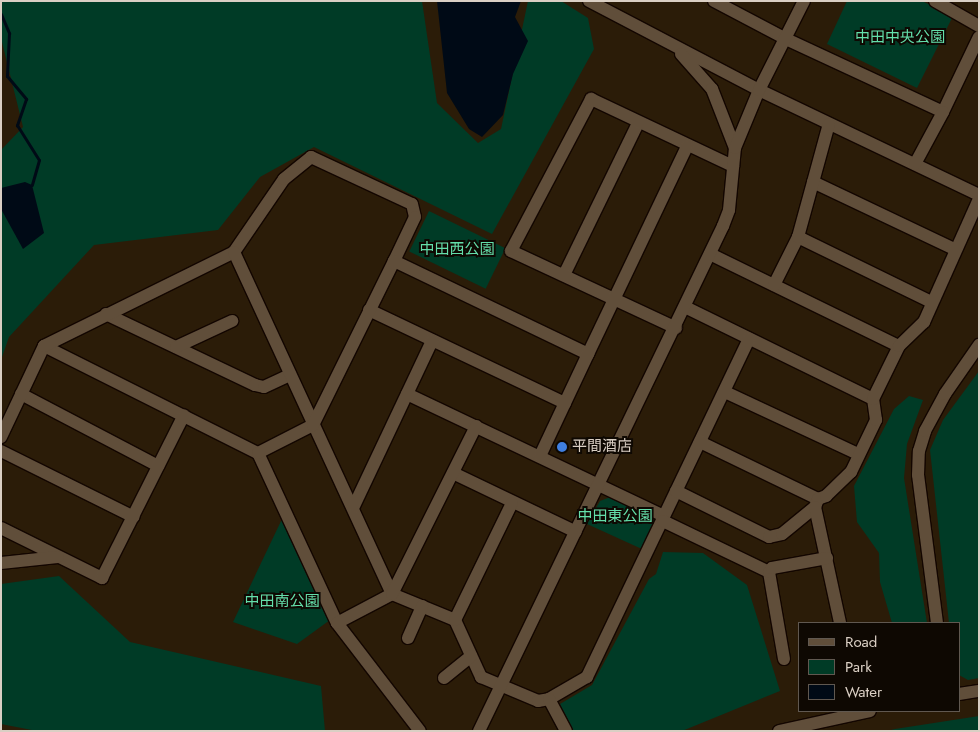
<!DOCTYPE html>
<html>
<head>
<meta charset="utf-8">
<style>
  body { margin:0 }
  #map { position:relative; width:980px; height:732px; overflow:hidden; background:#2b1c08; font-family:Jost,"Noto Sans JP",sans-serif }
  div>[style] { position:absolute }
  .green>* { inset:0; background:#003b26; transform-origin:0 0 }
  .water>* { inset:0; background:#000a16 }
  .stream>* { height:3px; margin:-1.5px; padding:0 1.5px; transform-origin:1.5px; border-radius:1.5px; background:#000a16 }
  .roads { filter:drop-shadow(1px 0 #130600) drop-shadow(-1px 0 #130600) drop-shadow(0 1px #130600) drop-shadow(0 -1px #130600) }
  .minor>* { height:12px; margin:-6px; padding:0 6px; transform-origin:6px; border-radius:6px; background:#604e3a }
  .dots>* { width:14px; height:14px; translate:-50% -50%; box-sizing:border-box; border:2px solid #0e0802; border-radius:50% }
  span { translate:-50% -50%; white-space:nowrap; text-align:center; line-height:1.15; -webkit-text-stroke:4px #0e0802; paint-order:stroke }
  .park-label { font-size:15px; color:#64deaa }
  .poi-label { font-size:15px; color:#dacfc4 }
  .left { translate:0 -50%; text-align:left }
  .frame { position:absolute; inset:0; border:2px solid #dacfc4; pointer-events:none }
  .legend { position:absolute; left:798px; top:622px; width:162px; height:90px; box-sizing:border-box; background:#0e0802; border:1px solid #605850; margin:0; padding:6px 9px; list-style:none; font-size:15px; color:#dacfc4 }
  .legend li { display:flex; align-items:center; gap:10px; height:25px }
  .legend b { width:25px; border:1px solid #605850 }
</style>
</head>
<body>
<div id="map">
  <div class="green">
    <i style="clip-path:polygon(1px 1px,422px 1px,437px 103px,478px 143px,501px 129px,528px 1px,561px 1px,588px 18px,594px 49px,492px 234px,314px 147px,260px 177px,218px 230px,94px 245px,9px 337px,1px 360px,1px 150px,23px 127px,1px 38px)"></i>
    <i style="clip-path:polygon(847px 1px,922px 1px,953px 16px,917px 88px,827px 44px)"></i>
    <i style="left:429px;top:211px;width:85px;height:45px;rotate:26deg"></i>
    <i style="clip-path:polygon(979px 371px,979px 678px,968px 680px,959px 675px,959px 623px,949px 623px,930px 450px,943px 420px)"></i>
    <i style="clip-path:polygon(909px 396px,923px 400px,907px 444px,904px 478px,927px 623px,892px 623px,880px 582px,879px 553px,857px 522px,854px 486px,894px 409px)"></i>
    <i style="clip-path:polygon(613px 496px,651px 515px,655px 524px,644px 550px,587px 524px,600px 501px)"></i>
    <i style="clip-path:polygon(282px 519px,330px 620px,297px 644px,233px 622px)"></i>
    <i style="clip-path:polygon(663px 552px,703px 553px,747px 585px,780px 691px,682px 731px,573px 731px,560px 704px,592px 685px,649px 579px,656px 574px)"></i>
    <i style="clip-path:polygon(59px 576px,130px 642px,321px 686px,325px 731px,37px 731px,1px 724px,1px 584px)"></i>
    <i style="clip-path:polygon(979px 716px,979px 731px,887px 731px,895px 729px)"></i>
  </div>
  <div class="water">
    <i style="clip-path:polygon(437px 1px,521px 1px,515px 17px,528px 41px,513px 74px,503px 115px,482px 137px,469px 129px,447px 93px)"></i>
    <i style="clip-path:polygon(25px 182px,32px 185px,44px 233px,23px 249px,1px 209px,1px 188px)"></i>
  </div>
  <div class="stream">
    <i style="left:1px;top:14px;width:21px;rotate:67deg"></i>
    <i style="left:9px;top:33px;width:43px;rotate:92.7deg"></i>
    <i style="left:7px;top:76px;width:30px;rotate:50deg"></i>
    <i style="left:26px;top:99px;width:28px;rotate:109deg"></i>
    <i style="left:17px;top:125px;width:41px;rotate:57.8deg"></i>
    <i style="left:39px;top:160px;width:26px;rotate:106deg"></i>
  </div>
  <div class="roads">
    <div class="minor">
      <i style="left:589px;top:1px;width:192px;rotate:27.6deg"></i>
      <i style="left:759px;top:90px;width:244px;rotate:25.5deg"></i>
      <i style="left:714px;top:1px;width:81px;rotate:27.8deg"></i>
      <i style="left:786px;top:39px;width:173px;rotate:24.9deg"></i>
      <i style="left:943px;top:112px;width:83px;rotate:-64.4deg"></i>
      <i style="left:935px;top:1px;width:51px;rotate:29.6deg"></i>
      <i style="left:681px;top:54px;width:47px;rotate:48.5deg"></i>
      <i style="left:712px;top:89px;width:63px;rotate:68.7deg"></i>
      <i style="left:915px;top:164px;width:59px;rotate:-61.7deg"></i>
      <i style="left:813px;top:182px;width:156px;rotate:25.4deg"></i>
      <i style="left:798px;top:237px;width:148px;rotate:26deg"></i>
      <i style="left:234px;top:252px;width:88px;rotate:-55.6deg"></i>
      <i style="left:284px;top:179px;width:35px;rotate:-39deg"></i>
      <i style="left:311px;top:157px;width:111px;rotate:25deg"></i>
      <i style="left:412px;top:204px;width:13px;rotate:77deg"></i>
      <i style="left:415px;top:217px;width:49px;rotate:115.5deg"></i>
      <i style="left:710px;top:254px;width:210px;rotate:26deg"></i>
      <i style="left:564px;top:275px;width:169px;rotate:-64deg"></i>
      <i style="left:774px;top:285px;width:54px;rotate:-63.4deg"></i>
      <i style="left:798px;top:237px;width:117px;rotate:-74.7deg"></i>
      <i style="left:685px;top:307px;width:209px;rotate:26.1deg"></i>
      <i style="left:369px;top:310px;width:217px;rotate:25.4deg"></i>
      <i style="left:106px;top:314px;width:165px;rotate:25.5deg"></i>
      <i style="left:255px;top:385px;width:9px;rotate:13deg"></i>
      <i style="left:264px;top:387px;width:29px;rotate:-25deg"></i>
      <i style="left:676px;top:328px;width:182px;rotate:-155deg"></i>
      <i style="left:511px;top:251px;width:172px;rotate:-62.2deg"></i>
      <i style="left:591px;top:99px;width:157px;rotate:25.3deg"></i>
      <i style="left:44px;top:346px;width:239px;rotate:26.6deg"></i>
      <i style="left:258px;top:453px;width:187px;rotate:65.1deg"></i>
      <i style="left:337px;top:623px;width:136px;rotate:52.5deg"></i>
      <i style="left:176px;top:347px;width:62px;rotate:-24.9deg"></i>
      <i style="left:725px;top:392px;width:147px;rotate:25deg"></i>
      <i style="left:21px;top:394px;width:155px;rotate:27.7deg"></i>
      <i style="left:407px;top:394px;width:284px;rotate:25.4deg"></i>
      <i style="left:1px;top:437px;width:101px;rotate:-64.7deg"></i>
      <i style="left:44px;top:346px;width:212px;rotate:-26.3deg"></i>
      <i style="left:234px;top:252px;width:377px;rotate:65.2deg"></i>
      <i style="left:392px;top:594px;width:68px;rotate:22.4deg"></i>
      <i style="left:455px;top:620px;width:63px;rotate:65.5deg"></i>
      <i style="left:481px;top:677px;width:62px;rotate:22.8deg"></i>
      <i style="left:538px;top:701px;width:11px;rotate:-10deg"></i>
      <i style="left:549px;top:699px;width:44px;rotate:-30.1deg"></i>
      <i style="left:587px;top:677px;width:375px;rotate:-64.4deg"></i>
      <i style="left:700px;top:442px;width:131px;rotate:25.8deg"></i>
      <i style="left:1px;top:451px;width:148px;rotate:26.4deg"></i>
      <i style="left:258px;top:453px;width:62px;rotate:-27deg"></i>
      <i style="left:313px;top:425px;width:183px;rotate:-63.7deg"></i>
      <i style="left:394px;top:261px;width:215px;rotate:25.6deg"></i>
      <i style="left:588px;top:354px;width:230px;rotate:-64.5deg"></i>
      <i style="left:540px;top:456px;width:113px;rotate:-64.8deg"></i>
      <i style="left:453px;top:473px;width:136px;rotate:25.6deg"></i>
      <i style="left:676px;top:491px;width:104px;rotate:26.3deg"></i>
      <i style="left:769px;top:537px;width:13px;rotate:-13deg"></i>
      <i style="left:782px;top:534px;width:43px;rotate:-39.3deg"></i>
      <i style="left:815px;top:507px;width:9px;rotate:-69deg"></i>
      <i style="left:818px;top:499px;width:9px;rotate:-21deg"></i>
      <i style="left:826px;top:496px;width:35px;rotate:-44deg"></i>
      <i style="left:851px;top:472px;width:58px;rotate:-64.3deg"></i>
      <i style="left:876px;top:420px;width:21px;rotate:-98deg"></i>
      <i style="left:873px;top:399px;width:59px;rotate:-63.9deg"></i>
      <i style="left:899px;top:346px;width:35px;rotate:-44deg"></i>
      <i style="left:924px;top:322px;width:135px;rotate:-65.9deg"></i>
      <i style="left:354px;top:506px;width:183px;rotate:-64.7deg"></i>
      <i style="left:815px;top:507px;width:119px;rotate:77.8deg"></i>
      <i style="left:663px;top:521px;width:118px;rotate:25.7deg"></i>
      <i style="left:1px;top:528px;width:113px;rotate:26.3deg"></i>
      <i style="left:102px;top:578px;width:182px;rotate:-63.3deg"></i>
      <i style="left:1px;top:563px;width:57px;rotate:-6deg"></i>
      <i style="left:455px;top:620px;width:130px;rotate:-64deg"></i>
      <i style="left:337px;top:623px;width:62px;rotate:-27.8deg"></i>
      <i style="left:392px;top:594px;width:188px;rotate:-63.4deg"></i>
      <i style="left:937px;top:623px;width:149px;rotate:-97.3deg"></i>
      <i style="left:918px;top:475px;width:24px;rotate:-88deg"></i>
      <i style="left:919px;top:451px;width:21px;rotate:-73deg"></i>
      <i style="left:925px;top:431px;width:42px;rotate:-61.6deg"></i>
      <i style="left:945px;top:394px;width:60px;rotate:-55.2deg"></i>
      <i style="left:408px;top:638px;width:35px;rotate:-66deg"></i>
      <i style="left:784px;top:659px;width:88px;rotate:-99.8deg"></i>
      <i style="left:769px;top:572px;width:5px;rotate:-53deg"></i>
      <i style="left:772px;top:568px;width:56px;rotate:-10.3deg"></i>
      <i style="left:444px;top:678px;width:35px;rotate:-39deg"></i>
      <i style="left:959px;top:694px;width:20px;rotate:-9deg"></i>
      <i style="left:549px;top:699px;width:36px;rotate:62deg"></i>
      <i style="left:479px;top:731px;width:561px;rotate:-64.21deg"></i>
      <i style="left:723px;top:226px;width:17px;rotate:-69deg"></i>
      <i style="left:729px;top:210px;width:62px;rotate:-84.5deg"></i>
      <i style="left:735px;top:148px;width:63px;rotate:-67.5deg"></i>
      <i style="left:759px;top:90px;width:100px;rotate:-63.2deg"></i>
      <i style="left:779px;top:731px;width:93px;rotate:-12.4deg"></i>
    </div>
  </div>
  <div class="dots">
    <i style="left:562px;top:447px;background:#3f7fe0"></i>
  </div>
  <div class="park-label">
    <span style="left:900px;top:38px">中田中央公園</span>
    <span style="left:457px;top:250px">中田西公園</span>
    <span style="left:615px;top:517px">中田東公園</span>
    <span style="left:282px;top:602px">中田南公園</span>
  </div>
  <div class="poi-label">
    <span class="left" style="left:572px;top:447px">平間酒店</span>
  </div>
  <div class="frame"></div>
  <ul class="legend">
  <li><b style="height:6px;background:#604e3a"></b>Road</li>
  <li><b style="height:14px;background:#003b26"></b>Park</li>
  <li><b style="height:14px;background:#000a16"></b>Water</li>
  </ul>
</div>
</body>
</html>
